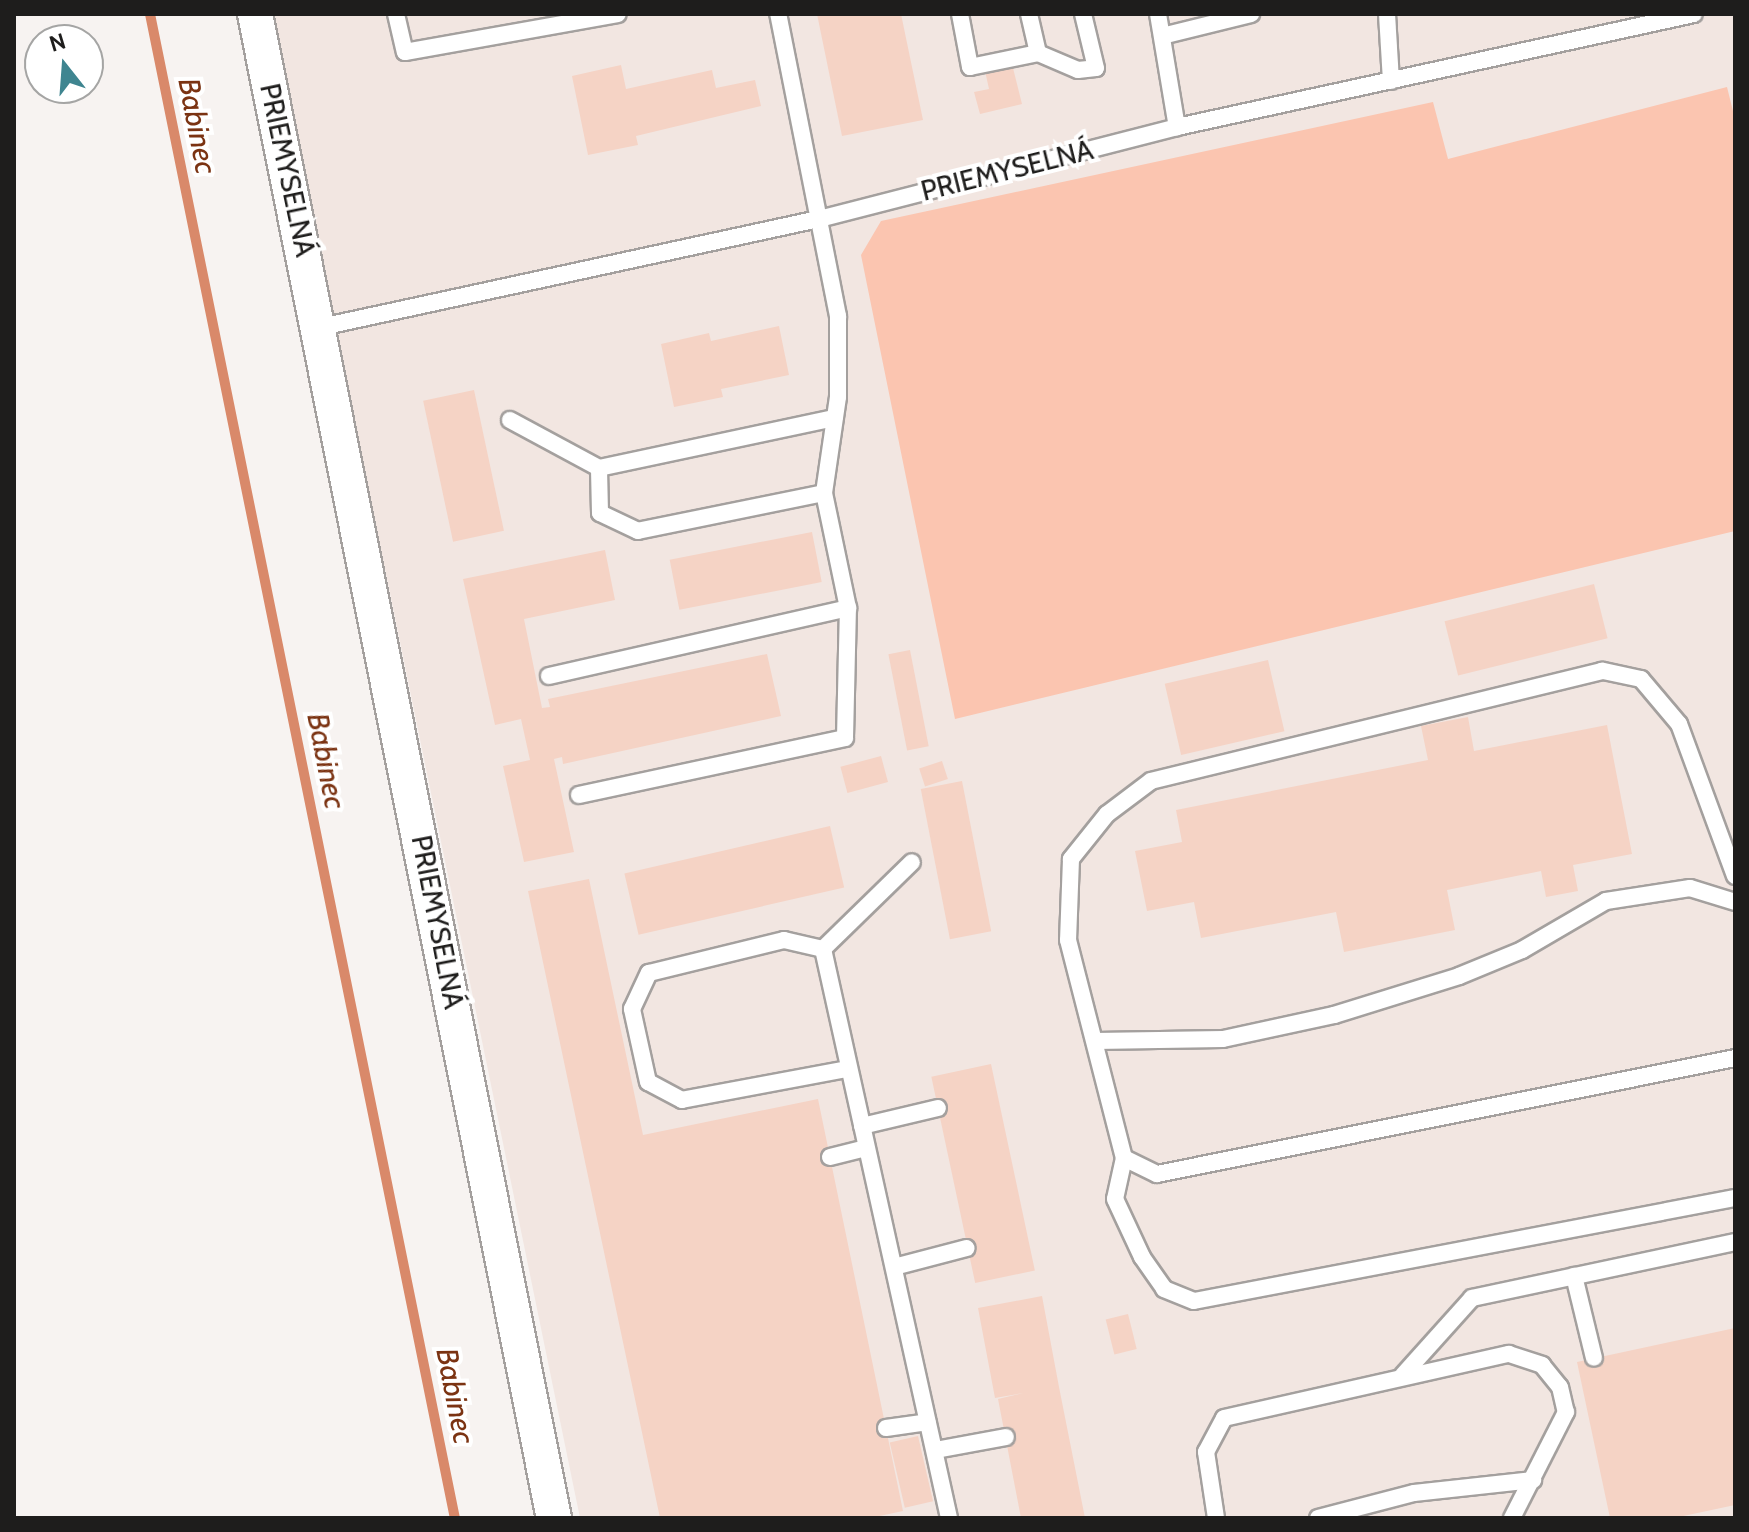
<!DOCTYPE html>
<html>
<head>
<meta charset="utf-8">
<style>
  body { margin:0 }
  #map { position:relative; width:1749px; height:1532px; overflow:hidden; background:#f7f3f1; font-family:Cabin,sans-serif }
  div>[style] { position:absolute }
  .built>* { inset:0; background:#f2e6e1 }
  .green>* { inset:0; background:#fbc5b0 }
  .stream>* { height:10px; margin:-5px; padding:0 5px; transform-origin:5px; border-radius:5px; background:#d9896a }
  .building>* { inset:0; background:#f5d3c5; transform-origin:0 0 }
  .roads { filter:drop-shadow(2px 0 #a4a09e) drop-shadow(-2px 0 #a4a09e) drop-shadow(0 2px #a4a09e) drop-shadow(0 -2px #a4a09e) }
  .service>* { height:16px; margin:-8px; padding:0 8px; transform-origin:8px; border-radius:8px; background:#fff }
  .minor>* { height:34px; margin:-17px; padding:0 17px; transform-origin:17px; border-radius:17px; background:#fff }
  span { translate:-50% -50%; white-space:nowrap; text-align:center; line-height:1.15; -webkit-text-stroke:8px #fff; paint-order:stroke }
  .street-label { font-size:28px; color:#1e1d1c }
  .water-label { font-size:30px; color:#7b3312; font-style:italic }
  .frame { position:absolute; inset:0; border:16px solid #1e1d1c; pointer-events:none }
  .north { position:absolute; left:24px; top:24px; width:80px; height:80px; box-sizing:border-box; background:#fff; border:2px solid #a5a5a4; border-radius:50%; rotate:343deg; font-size:22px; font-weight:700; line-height:32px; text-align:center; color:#1e1d1c }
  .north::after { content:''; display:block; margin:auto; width:28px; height:36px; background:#3f8590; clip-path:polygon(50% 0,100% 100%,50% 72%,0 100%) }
</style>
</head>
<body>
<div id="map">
  <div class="built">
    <i style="clip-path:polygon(271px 14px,1735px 14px,1735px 1518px,580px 1518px)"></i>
  </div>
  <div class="green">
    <i style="clip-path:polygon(1727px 87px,1735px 119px,1735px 531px,955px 719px,861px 255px,881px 221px,1433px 102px,1448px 159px)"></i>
  </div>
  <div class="stream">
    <i style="left:150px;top:14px;width:1535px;rotate:78.54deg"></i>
  </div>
  <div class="building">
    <i style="clip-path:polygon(817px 14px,901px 14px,923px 120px,842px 136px)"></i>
    <i style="clip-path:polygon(1012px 64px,1022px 104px,980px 114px,974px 92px,989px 89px,985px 71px)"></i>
    <i style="clip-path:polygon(621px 65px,626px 89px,712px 70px,716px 88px,755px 80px,761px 106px,636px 136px,638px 145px,588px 155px,572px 76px)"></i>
    <i style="clip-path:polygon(779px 326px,789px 375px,721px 389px,723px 397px,674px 407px,661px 344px,709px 333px,711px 341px)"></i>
    <i style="left:474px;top:390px;width:144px;height:52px;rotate:78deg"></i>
    <i style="left:812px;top:532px;width:51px;height:145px;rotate:79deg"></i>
    <i style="clip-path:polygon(605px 550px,615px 600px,524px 619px,542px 708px,550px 707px,548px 699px,767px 654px,781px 716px,563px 764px,562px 757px,554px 759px,574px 852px,524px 862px,503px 766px,530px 760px,521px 719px,495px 725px,463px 579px)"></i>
    <i style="left:1594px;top:584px;width:56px;height:154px;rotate:76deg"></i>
    <i style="left:910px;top:650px;width:98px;height:22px;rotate:79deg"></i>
    <i style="left:1268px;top:660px;width:73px;height:106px;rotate:77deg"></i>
    <i style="clip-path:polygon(1468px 717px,1474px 751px,1607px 725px,1632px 854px,1573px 865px,1578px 891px,1546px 897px,1541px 871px,1447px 890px,1455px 930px,1344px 952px,1336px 912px,1201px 938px,1194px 902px,1147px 911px,1135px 851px,1182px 842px,1176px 810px,1428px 760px,1421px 726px)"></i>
    <i style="left:881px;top:756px;width:27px;height:42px;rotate:75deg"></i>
    <i style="left:942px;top:761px;width:19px;height:24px;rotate:72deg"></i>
    <i style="left:962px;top:781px;width:153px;height:42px;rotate:79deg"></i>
    <i style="left:830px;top:826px;width:63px;height:211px;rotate:77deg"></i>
    <i style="clip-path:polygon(589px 879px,643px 1135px,818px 1099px,903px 1511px,870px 1518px,660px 1518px,528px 891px)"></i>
    <i style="left:991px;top:1064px;width:211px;height:61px;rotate:78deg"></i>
    <i style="clip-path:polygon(1042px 1296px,1059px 1387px,1085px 1518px,1021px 1518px,998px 1399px,1023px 1393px,995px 1398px,978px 1308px)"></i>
    <i style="left:1128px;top:1314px;width:36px;height:23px;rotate:76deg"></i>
    <i style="clip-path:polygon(1735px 1328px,1735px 1505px,1674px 1518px,1610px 1518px,1577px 1362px)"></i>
    <i style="left:918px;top:1436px;width:67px;height:29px;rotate:77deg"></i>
  </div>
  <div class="roads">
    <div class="service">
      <i style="left:396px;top:14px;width:39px;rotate:77deg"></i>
      <i style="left:405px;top:52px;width:216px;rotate:-10.1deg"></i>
      <i style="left:960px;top:14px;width:54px;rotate:79.3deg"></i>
      <i style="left:970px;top:67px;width:69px;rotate:-11.6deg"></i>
      <i style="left:1038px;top:53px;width:43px;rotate:23deg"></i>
      <i style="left:1078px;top:70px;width:18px;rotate:-6deg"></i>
      <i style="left:1096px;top:68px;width:56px;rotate:-103.5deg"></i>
      <i style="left:1029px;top:14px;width:40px;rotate:77deg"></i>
      <i style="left:1158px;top:14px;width:115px;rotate:80.5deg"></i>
      <i style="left:1387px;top:14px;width:67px;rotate:86.6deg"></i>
      <i style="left:1162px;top:36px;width:92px;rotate:-13.9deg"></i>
      <i style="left:321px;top:327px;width:514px;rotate:-12.25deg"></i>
      <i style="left:823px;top:218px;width:366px;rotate:-14.4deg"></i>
      <i style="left:1177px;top:127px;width:529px;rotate:-12.33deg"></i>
      <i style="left:510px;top:420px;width:101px;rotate:28.3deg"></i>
      <i style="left:824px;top:493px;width:190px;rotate:168.5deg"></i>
      <i style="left:638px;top:531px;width:42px;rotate:-154.7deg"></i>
      <i style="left:600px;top:513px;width:45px;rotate:-91.3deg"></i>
      <i style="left:599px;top:468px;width:241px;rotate:-12deg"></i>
      <i style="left:549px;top:676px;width:307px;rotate:-12.8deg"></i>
      <i style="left:579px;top:795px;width:272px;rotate:-12.1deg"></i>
      <i style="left:845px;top:738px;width:130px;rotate:-88.7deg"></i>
      <i style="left:848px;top:608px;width:117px;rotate:-101.8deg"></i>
      <i style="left:824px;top:493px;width:97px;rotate:-81.7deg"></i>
      <i style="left:838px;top:397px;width:81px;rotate:-90deg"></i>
      <i style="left:838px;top:316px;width:308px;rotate:-101.2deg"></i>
      <i style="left:1735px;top:876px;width:162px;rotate:-110.2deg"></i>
      <i style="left:1679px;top:724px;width:59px;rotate:-130.2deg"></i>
      <i style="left:1641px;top:679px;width:40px;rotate:-168deg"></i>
      <i style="left:1602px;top:671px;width:464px;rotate:166.3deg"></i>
      <i style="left:1151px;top:781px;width:55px;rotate:143.1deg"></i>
      <i style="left:1107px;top:814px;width:58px;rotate:128.7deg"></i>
      <i style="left:1071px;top:859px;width:81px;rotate:92.1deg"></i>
      <i style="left:1068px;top:940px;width:225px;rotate:75.6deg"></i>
      <i style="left:1124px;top:1158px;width:37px;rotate:26deg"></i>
      <i style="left:1157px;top:1174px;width:590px;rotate:-11.35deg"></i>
      <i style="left:823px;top:949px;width:124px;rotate:-44.3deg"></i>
      <i style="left:1095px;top:1041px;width:128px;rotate:-0.9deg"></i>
      <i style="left:1223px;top:1039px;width:114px;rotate:-12.2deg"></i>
      <i style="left:1334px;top:1015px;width:131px;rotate:-17.3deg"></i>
      <i style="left:1459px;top:976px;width:68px;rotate:-22.4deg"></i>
      <i style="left:1522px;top:950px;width:97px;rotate:-30.3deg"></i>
      <i style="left:1606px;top:901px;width:85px;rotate:-8.8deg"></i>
      <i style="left:1690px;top:888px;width:47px;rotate:17.3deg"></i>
      <i style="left:847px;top:1069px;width:168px;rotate:169.4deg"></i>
      <i style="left:682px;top:1100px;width:38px;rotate:-152deg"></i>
      <i style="left:648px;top:1082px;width:75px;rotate:-102.4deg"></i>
      <i style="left:632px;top:1009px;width:40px;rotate:-65deg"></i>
      <i style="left:649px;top:973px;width:139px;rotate:-13.7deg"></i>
      <i style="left:784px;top:940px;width:40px;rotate:13deg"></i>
      <i style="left:823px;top:949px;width:583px;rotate:77.51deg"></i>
      <i style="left:862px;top:1126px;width:78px;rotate:-13.3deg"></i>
      <i style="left:830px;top:1157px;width:36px;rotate:-14deg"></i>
      <i style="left:1124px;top:1158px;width:42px;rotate:102.4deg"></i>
      <i style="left:1115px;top:1199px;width:64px;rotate:65deg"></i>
      <i style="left:1142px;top:1257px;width:39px;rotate:55deg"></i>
      <i style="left:1164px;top:1289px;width:32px;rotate:22deg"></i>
      <i style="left:1194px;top:1301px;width:551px;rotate:-10.78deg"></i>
      <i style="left:894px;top:1267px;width:75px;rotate:-14.6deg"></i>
      <i style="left:1574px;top:1276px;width:84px;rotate:76.3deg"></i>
      <i style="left:1403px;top:1375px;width:103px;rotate:-48.1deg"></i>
      <i style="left:1472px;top:1298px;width:269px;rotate:-12deg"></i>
      <i style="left:886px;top:1428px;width:42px;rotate:-8.1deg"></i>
      <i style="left:936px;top:1450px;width:71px;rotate:-10.5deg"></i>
      <i style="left:1216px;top:1518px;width:67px;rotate:-98.6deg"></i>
      <i style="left:1206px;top:1452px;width:38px;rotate:-62deg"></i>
      <i style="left:1224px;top:1418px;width:292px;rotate:-12.7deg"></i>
      <i style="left:1509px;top:1354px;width:35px;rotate:18deg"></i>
      <i style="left:1542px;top:1365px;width:28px;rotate:51deg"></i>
      <i style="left:1560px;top:1387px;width:26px;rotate:77deg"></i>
      <i style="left:1566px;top:1412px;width:119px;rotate:117deg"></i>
      <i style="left:1318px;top:1518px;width:99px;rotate:-14.6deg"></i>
      <i style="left:1414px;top:1493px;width:120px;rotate:-6.2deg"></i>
    </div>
    <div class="minor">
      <i style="left:255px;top:14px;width:1533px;rotate:78.76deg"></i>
    </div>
  </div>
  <div class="street-label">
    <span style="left:288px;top:170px;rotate:78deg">PRIEMYSELNÁ</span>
    <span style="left:1007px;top:170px;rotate:-14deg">PRIEMYSELNÁ</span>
    <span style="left:438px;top:922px;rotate:79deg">PRIEMYSELNÁ</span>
  </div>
  <div class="water-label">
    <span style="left:197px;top:126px;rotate:79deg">Babinec</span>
    <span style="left:326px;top:761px;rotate:79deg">Babinec</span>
    <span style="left:455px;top:1396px;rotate:79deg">Babinec</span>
  </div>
  <div class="frame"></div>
  <div class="north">N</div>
</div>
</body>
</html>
